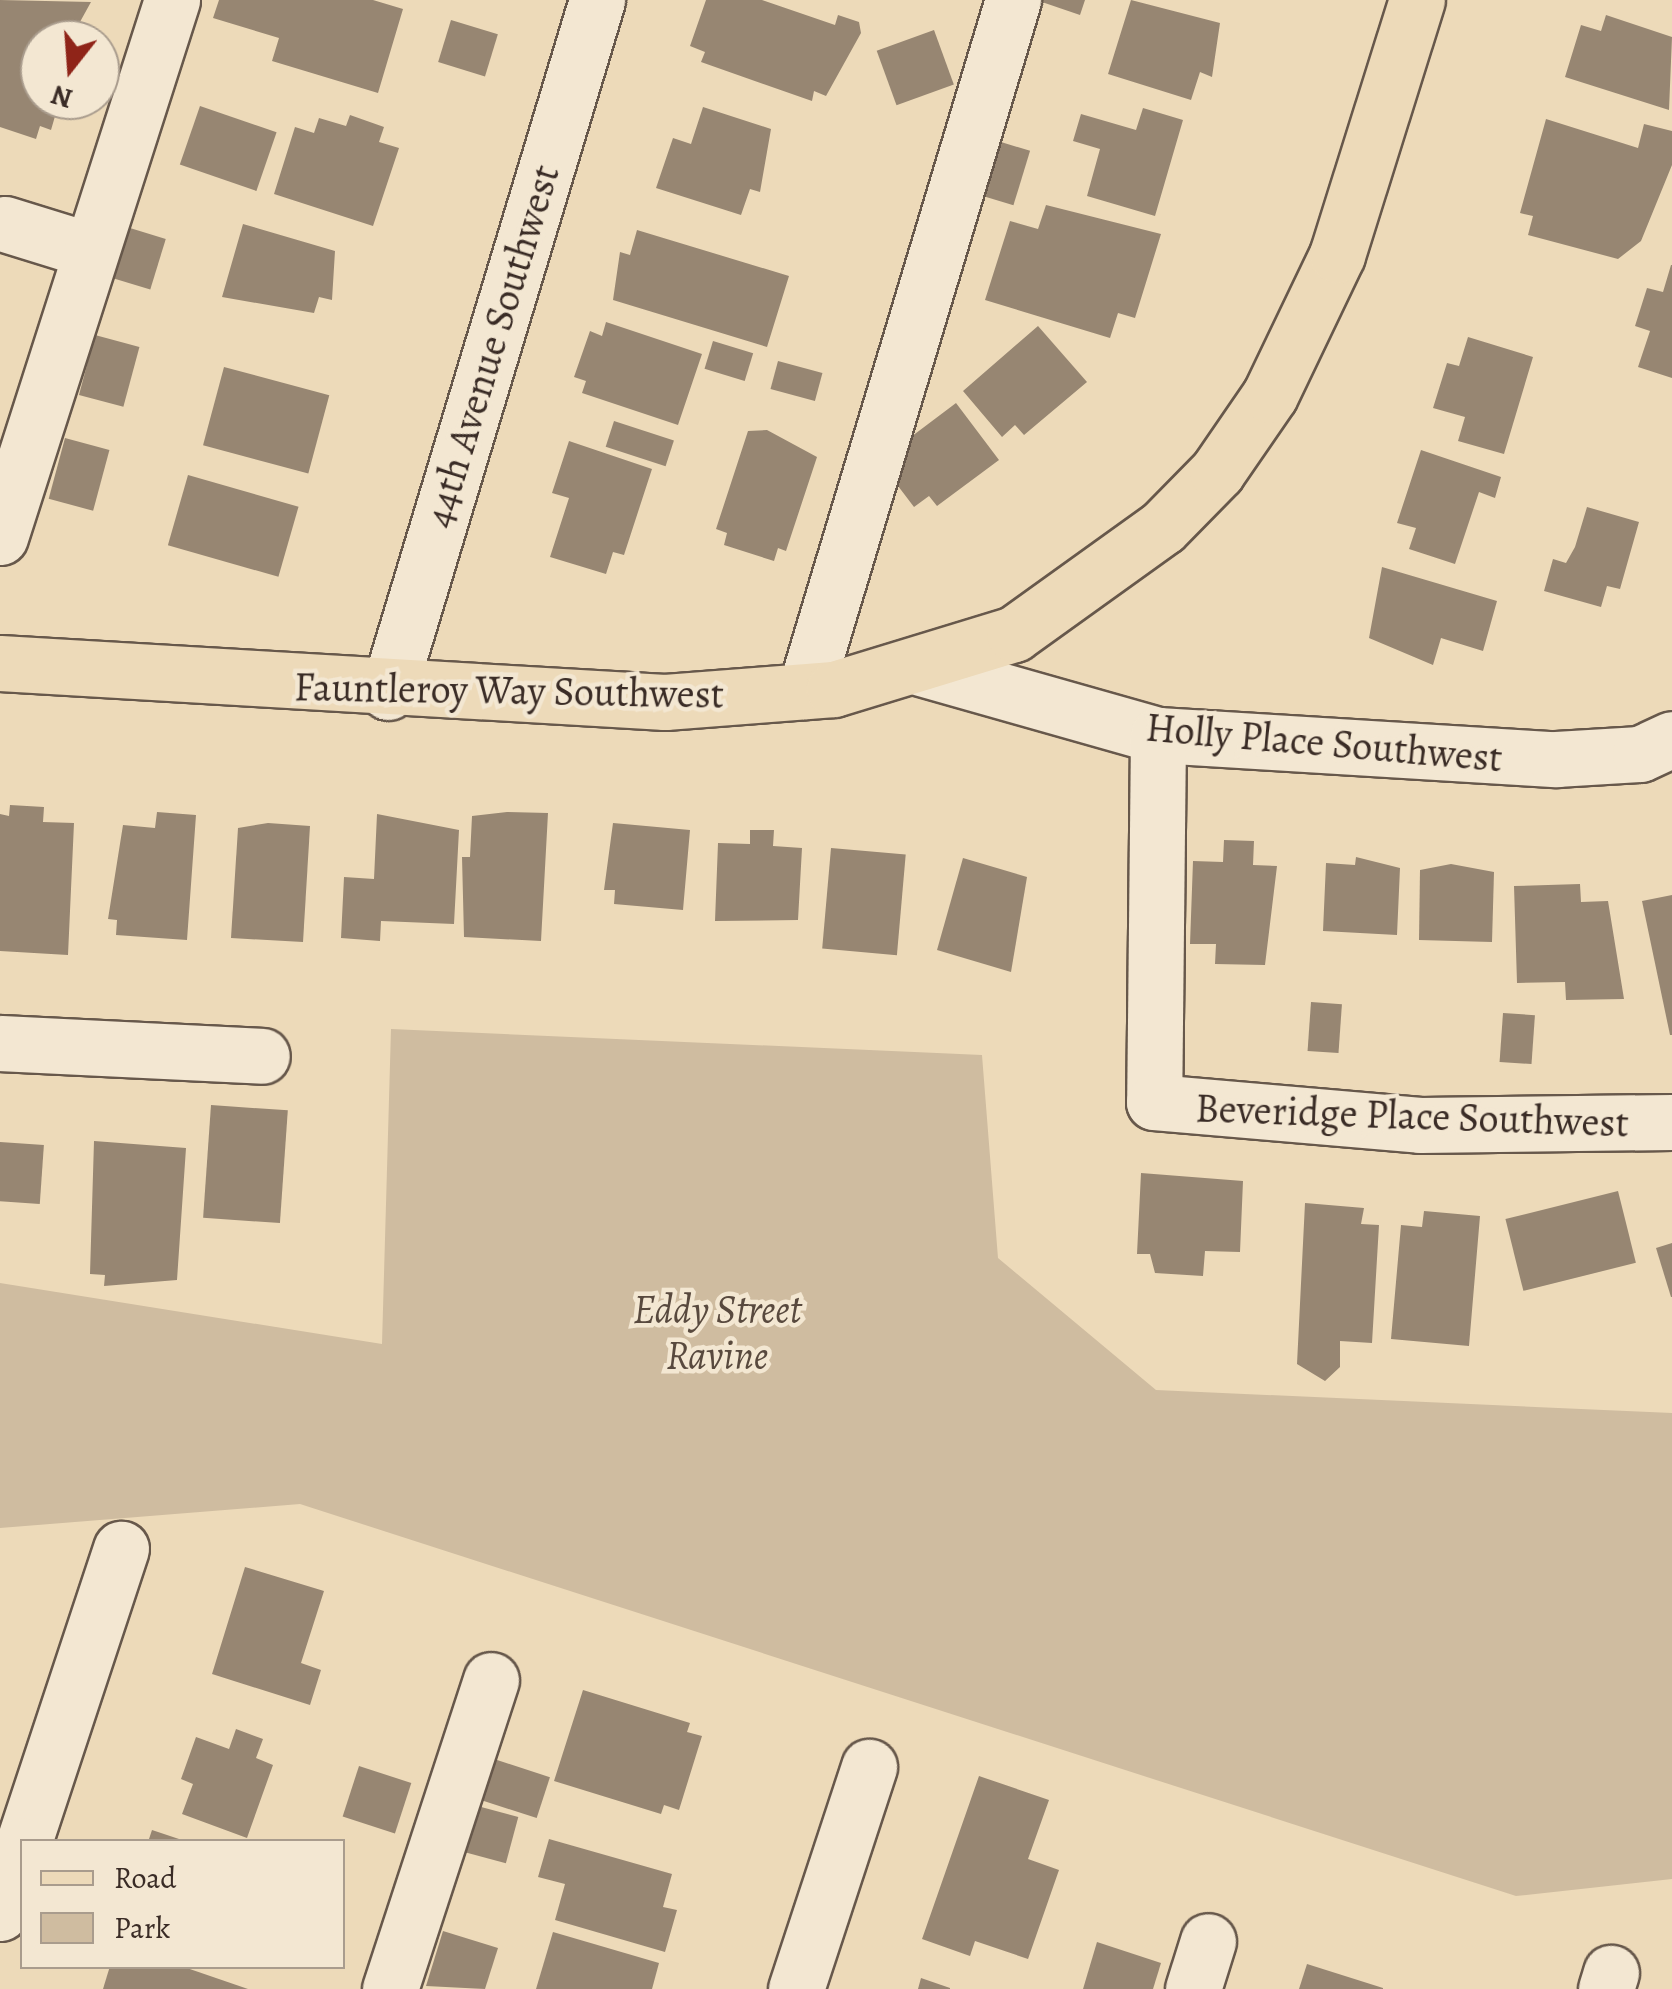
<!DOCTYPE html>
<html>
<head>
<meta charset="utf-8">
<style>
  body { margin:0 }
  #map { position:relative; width:1672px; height:1989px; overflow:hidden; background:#eddab9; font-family:Alegreya,serif }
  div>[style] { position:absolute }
  .green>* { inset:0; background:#cfbca0 }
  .building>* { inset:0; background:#978672; transform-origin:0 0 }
  .roads { filter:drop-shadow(2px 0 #67584b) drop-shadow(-2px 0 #67584b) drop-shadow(0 2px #67584b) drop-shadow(0 -2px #67584b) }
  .minor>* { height:55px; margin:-27.5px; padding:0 27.5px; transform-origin:27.5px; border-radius:27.5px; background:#f3e7d2 }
  .major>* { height:55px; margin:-27.5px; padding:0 27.5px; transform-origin:27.5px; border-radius:27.5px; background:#eddab9 }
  span { translate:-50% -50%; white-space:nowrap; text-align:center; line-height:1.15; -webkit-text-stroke:9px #f3e7d2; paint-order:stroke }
  .street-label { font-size:40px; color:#3a2c26 }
  .park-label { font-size:40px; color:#58493e; font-style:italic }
  .legend { position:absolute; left:20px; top:1839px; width:325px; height:130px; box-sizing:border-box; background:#f3e7d2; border:2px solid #a99c8d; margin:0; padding:12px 18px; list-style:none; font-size:30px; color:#3a2c26 }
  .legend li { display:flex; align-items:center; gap:20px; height:50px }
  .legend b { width:50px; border:2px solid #a99c8d }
  .north { position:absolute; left:20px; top:20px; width:100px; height:100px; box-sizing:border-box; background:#f3e7d2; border:2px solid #a99c8d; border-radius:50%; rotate:197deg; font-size:28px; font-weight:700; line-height:40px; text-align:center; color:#3a2c26 }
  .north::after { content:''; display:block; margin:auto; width:35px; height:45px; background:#8f2418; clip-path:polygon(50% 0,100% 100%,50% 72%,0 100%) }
</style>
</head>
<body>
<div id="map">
  <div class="green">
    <i style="clip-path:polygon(391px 1029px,982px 1055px,998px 1258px,1156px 1390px,1672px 1413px,1672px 1879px,1516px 1896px,300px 1504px,0 1528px,0 1283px,382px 1344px)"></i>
  </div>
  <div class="building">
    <i style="clip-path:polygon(0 0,91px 2px,70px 40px,40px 40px,40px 100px,58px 106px,51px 130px,40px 126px,36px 139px,0 127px)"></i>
    <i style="clip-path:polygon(219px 0,373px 0,403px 9px,378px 93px,272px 61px,279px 38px,213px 18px)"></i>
    <i style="clip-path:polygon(706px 0,762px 0,835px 25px,838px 15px,859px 22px,861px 33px,826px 96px,814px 91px,812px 101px,701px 62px,705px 52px,690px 46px)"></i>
    <i style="clip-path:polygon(1036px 0,1085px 0,1080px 15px)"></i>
    <i style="clip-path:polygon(1131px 0,1220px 23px,1212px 77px,1200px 72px,1191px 100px,1108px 74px)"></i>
    <i style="clip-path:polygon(1606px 15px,1672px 37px,1669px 110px,1565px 77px,1581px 25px,1601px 31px)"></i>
    <i style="left:451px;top:20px;width:49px;height:44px;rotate:17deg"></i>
    <i style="left:934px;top:30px;width:58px;height:61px;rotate:70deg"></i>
    <i style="left:200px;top:106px;width:81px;height:62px;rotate:19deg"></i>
    <i style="clip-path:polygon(703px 107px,771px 129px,760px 192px,750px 189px,741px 215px,656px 188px,673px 138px,691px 144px)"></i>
    <i style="clip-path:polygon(1143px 108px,1183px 120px,1155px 216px,1087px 196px,1100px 149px,1073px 141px,1081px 114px,1136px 130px)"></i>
    <i style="clip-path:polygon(350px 115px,384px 127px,379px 142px,399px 148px,373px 226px,274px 194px,295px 127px,314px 133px,319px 118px,346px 126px)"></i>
    <i style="clip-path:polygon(1546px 119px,1638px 148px,1644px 124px,1672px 131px,1672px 165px,1641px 241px,1618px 259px,1528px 235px,1533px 216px,1520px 213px)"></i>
    <i style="left:988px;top:138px;width:44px;height:57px;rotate:17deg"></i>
    <i style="clip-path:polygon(1046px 205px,1161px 234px,1135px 318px,1118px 313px,1110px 338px,985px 300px,1010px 221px,1038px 229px)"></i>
    <i style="left:117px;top:224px;width:51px;height:53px;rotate:17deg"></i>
    <i style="clip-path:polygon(243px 224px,335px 251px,332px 300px,319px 297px,314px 313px,222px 297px)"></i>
    <i style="clip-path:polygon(637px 230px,789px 276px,767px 347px,613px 300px,620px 252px,630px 255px)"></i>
    <i style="clip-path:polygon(1671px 265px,1672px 265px,1672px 378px,1638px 367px,1650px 331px,1635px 326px,1647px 288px,1663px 292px)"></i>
    <i style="clip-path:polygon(606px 322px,702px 354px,678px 425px,582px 393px,586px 381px,574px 377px,590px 331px,602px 336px)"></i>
    <i style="clip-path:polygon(1038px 326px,1087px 382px,1024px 435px,1015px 425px,1002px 437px,963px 391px)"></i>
    <i style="left:95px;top:335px;width:46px;height:62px;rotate:15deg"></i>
    <i style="clip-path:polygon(1468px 337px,1533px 357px,1504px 454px,1458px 441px,1465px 417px,1433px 408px,1447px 363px,1459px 366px)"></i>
    <i style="left:713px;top:341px;width:42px;height:29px;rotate:17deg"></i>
    <i style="left:778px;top:361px;width:46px;height:29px;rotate:15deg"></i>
    <i style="left:224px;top:367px;width:109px;height:81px;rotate:15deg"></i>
    <i style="clip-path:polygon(956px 403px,999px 460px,937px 506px,929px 496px,914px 507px,879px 461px)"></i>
    <i style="left:614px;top:421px;width:63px;height:27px;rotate:18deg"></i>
    <i style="clip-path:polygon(767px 430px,817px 457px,786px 551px,778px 548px,774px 561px,724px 545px,727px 533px,716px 529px,748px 431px)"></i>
    <i style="left:65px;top:438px;width:46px;height:63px;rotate:15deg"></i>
    <i style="clip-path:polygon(569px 441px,652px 469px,624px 555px,613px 552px,606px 574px,550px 557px,569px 498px,552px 493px)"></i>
    <i style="clip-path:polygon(1421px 450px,1501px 477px,1495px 498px,1479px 492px,1455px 564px,1409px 549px,1416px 528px,1397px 523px)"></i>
    <i style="left:188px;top:475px;width:115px;height:73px;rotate:16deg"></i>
    <i style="clip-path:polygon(1587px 507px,1639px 522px,1620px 589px,1607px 586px,1601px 607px,1544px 591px,1553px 559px,1566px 563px,1575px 547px)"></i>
    <i style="clip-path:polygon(1382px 567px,1497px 601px,1483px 651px,1441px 638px,1433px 665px,1369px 638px)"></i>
    <i style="clip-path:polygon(10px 805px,44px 807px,43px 822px,74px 823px,68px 955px,0 951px,0 814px,9px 816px)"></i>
    <i style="clip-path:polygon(157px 812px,196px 815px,187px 940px,116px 935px,117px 920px,108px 919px,123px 825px,155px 828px)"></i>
    <i style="clip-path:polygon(507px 812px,548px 813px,541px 941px,464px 937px,462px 857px,470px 857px,472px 816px)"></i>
    <i style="clip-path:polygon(377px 814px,459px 830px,454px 924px,381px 921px,380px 941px,341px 938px,344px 877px,374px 879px)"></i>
    <i style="clip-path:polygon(268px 823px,310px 826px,303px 942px,231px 938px,238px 828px)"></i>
    <i style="clip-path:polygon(613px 823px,690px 830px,683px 910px,614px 904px,615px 890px,604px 890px)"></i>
    <i style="clip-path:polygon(750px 830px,774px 830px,773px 846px,802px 848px,798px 920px,715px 921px,718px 843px,750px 844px)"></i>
    <i style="clip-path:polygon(1224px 840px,1254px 841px,1253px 865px,1277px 866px,1265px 965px,1215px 964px,1216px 944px,1190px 944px,1193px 861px,1223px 862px)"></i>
    <i style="left:831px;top:848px;width:75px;height:101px;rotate:5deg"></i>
    <i style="clip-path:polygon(1356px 857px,1400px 868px,1397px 935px,1323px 931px,1326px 863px,1355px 865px)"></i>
    <i style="clip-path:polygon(963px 858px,1027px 877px,1011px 972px,937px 950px)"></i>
    <i style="clip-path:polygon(1451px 864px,1494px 872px,1492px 942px,1419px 940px,1420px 870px)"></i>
    <i style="clip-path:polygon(1580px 884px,1581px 902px,1608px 901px,1624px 999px,1566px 1000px,1565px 982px,1517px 983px,1514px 886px)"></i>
    <i style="clip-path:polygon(1672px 895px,1672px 1035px,1670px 1035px,1642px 901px)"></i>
    <i style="left:1311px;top:1002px;width:31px;height:49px;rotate:4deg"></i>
    <i style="left:1503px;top:1013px;width:32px;height:49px;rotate:4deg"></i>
    <i style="left:211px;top:1105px;width:77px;height:113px;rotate:4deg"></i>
    <i style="clip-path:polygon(94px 1141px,186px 1148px,177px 1280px,104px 1286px,105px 1275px,90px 1274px)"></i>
    <i style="left:0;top:1142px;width:44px;height:59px;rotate:4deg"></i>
    <i style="clip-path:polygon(1141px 1173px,1243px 1181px,1240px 1252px,1205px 1251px,1203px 1276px,1155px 1273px,1150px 1254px,1137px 1254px)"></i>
    <i style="left:1618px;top:1191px;width:74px;height:116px;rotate:76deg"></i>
    <i style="clip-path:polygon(1305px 1203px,1364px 1208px,1361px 1224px,1379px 1225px,1372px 1343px,1340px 1341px,1340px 1367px,1325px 1381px,1297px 1364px)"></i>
    <i style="clip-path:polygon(1424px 1211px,1480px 1216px,1469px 1346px,1391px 1339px,1401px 1225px,1422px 1227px)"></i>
    <i style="clip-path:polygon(1672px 1243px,1672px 1297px,1671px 1297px,1656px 1248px)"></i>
    <i style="clip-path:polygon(245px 1567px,324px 1591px,301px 1663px,321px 1670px,310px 1705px,212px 1674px)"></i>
    <i style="clip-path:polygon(583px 1690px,690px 1723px,687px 1732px,702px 1736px,679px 1810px,664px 1805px,661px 1814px,554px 1781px)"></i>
    <i style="clip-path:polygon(236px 1729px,263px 1739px,256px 1758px,273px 1765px,247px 1838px,182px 1814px,193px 1784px,181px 1779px,196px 1737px,229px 1749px)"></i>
    <i style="left:491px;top:1758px;width:62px;height:43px;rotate:18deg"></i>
    <i style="left:359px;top:1766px;width:55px;height:53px;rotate:18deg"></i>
    <i style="clip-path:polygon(979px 1776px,1049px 1800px,1028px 1859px,1059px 1870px,1028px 1959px,975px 1941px,970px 1956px,922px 1939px)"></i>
    <i style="left:470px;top:1804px;width:50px;height:48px;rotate:15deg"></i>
    <i style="clip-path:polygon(152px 1830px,185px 1841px,185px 1842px,148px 1842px)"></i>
    <i style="clip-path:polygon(549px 1839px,672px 1874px,663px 1907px,677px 1910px,665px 1952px,555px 1920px,565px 1884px,538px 1877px)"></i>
    <i style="clip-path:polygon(443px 1931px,498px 1948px,485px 1989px,426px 1986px)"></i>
    <i style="clip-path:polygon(553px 1932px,659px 1963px,652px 1989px,536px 1989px)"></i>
    <i style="clip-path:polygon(1097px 1942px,1161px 1963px,1153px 1989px,1083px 1989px)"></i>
    <i style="clip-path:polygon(1307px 1964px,1383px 1988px,1383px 1989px,1299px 1989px)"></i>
    <i style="clip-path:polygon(110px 1966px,181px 1966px,248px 1989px,103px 1989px)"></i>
    <i style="clip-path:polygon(921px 1978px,950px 1988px,950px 1989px,918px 1989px)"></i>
  </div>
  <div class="roads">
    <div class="minor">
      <i style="left:5px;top:224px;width:88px;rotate:17.2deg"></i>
      <i style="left:0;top:537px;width:564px;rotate:-72.24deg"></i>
      <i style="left:921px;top:668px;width:246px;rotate:15.8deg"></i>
      <i style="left:1158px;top:735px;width:399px;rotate:3.5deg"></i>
      <i style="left:1556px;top:759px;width:84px;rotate:-3.4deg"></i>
      <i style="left:1640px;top:754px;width:35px;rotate:-25deg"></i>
      <i style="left:805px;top:691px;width:722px;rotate:-73.25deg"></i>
      <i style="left:388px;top:692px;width:723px;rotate:-73.19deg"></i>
      <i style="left:1158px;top:735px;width:367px;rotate:90.6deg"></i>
      <i style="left:1154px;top:1102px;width:267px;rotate:4.9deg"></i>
      <i style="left:1420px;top:1125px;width:252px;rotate:-0.7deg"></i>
      <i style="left:0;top:1043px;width:262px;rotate:2.8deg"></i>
      <i style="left:24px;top:1842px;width:309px;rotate:-71.7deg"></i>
      <i style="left:0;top:1913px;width:71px;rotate:-71.8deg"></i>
      <i style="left:390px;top:1989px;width:325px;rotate:-71.9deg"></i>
      <i style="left:796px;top:1989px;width:234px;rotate:-71.8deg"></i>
      <i style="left:1193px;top:1989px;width:50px;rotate:-72.6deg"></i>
      <i style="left:1606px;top:1989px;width:17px;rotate:-73deg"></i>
    </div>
    <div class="major">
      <i style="left:0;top:663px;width:666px;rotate:3.36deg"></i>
      <i style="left:665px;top:702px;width:169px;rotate:-4.4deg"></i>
      <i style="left:834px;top:689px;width:188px;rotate:-17deg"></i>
      <i style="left:1014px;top:634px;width:183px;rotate:-35.7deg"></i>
      <i style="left:1163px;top:527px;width:77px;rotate:-45.5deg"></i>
      <i style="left:1217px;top:472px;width:93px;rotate:-55.5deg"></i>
      <i style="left:1270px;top:395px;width:155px;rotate:-64.4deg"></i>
      <i style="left:1337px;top:255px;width:267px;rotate:-72.6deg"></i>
    </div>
  </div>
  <div class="street-label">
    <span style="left:492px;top:346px;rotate:-73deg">44th Avenue Southwest</span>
    <span style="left:509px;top:691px;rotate:1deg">Fauntleroy Way Southwest</span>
    <span style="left:1324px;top:743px;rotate:5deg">Holly Place Southwest</span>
    <span style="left:1412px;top:1116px;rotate:2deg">Beveridge Place Southwest</span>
  </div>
  <div class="park-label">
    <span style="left:717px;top:1333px">Eddy Street<br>Ravine</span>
  </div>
  <ul class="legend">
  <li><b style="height:12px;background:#eddab9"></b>Road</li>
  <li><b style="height:28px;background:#cfbca0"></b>Park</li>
  </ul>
  <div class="north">N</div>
</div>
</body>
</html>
